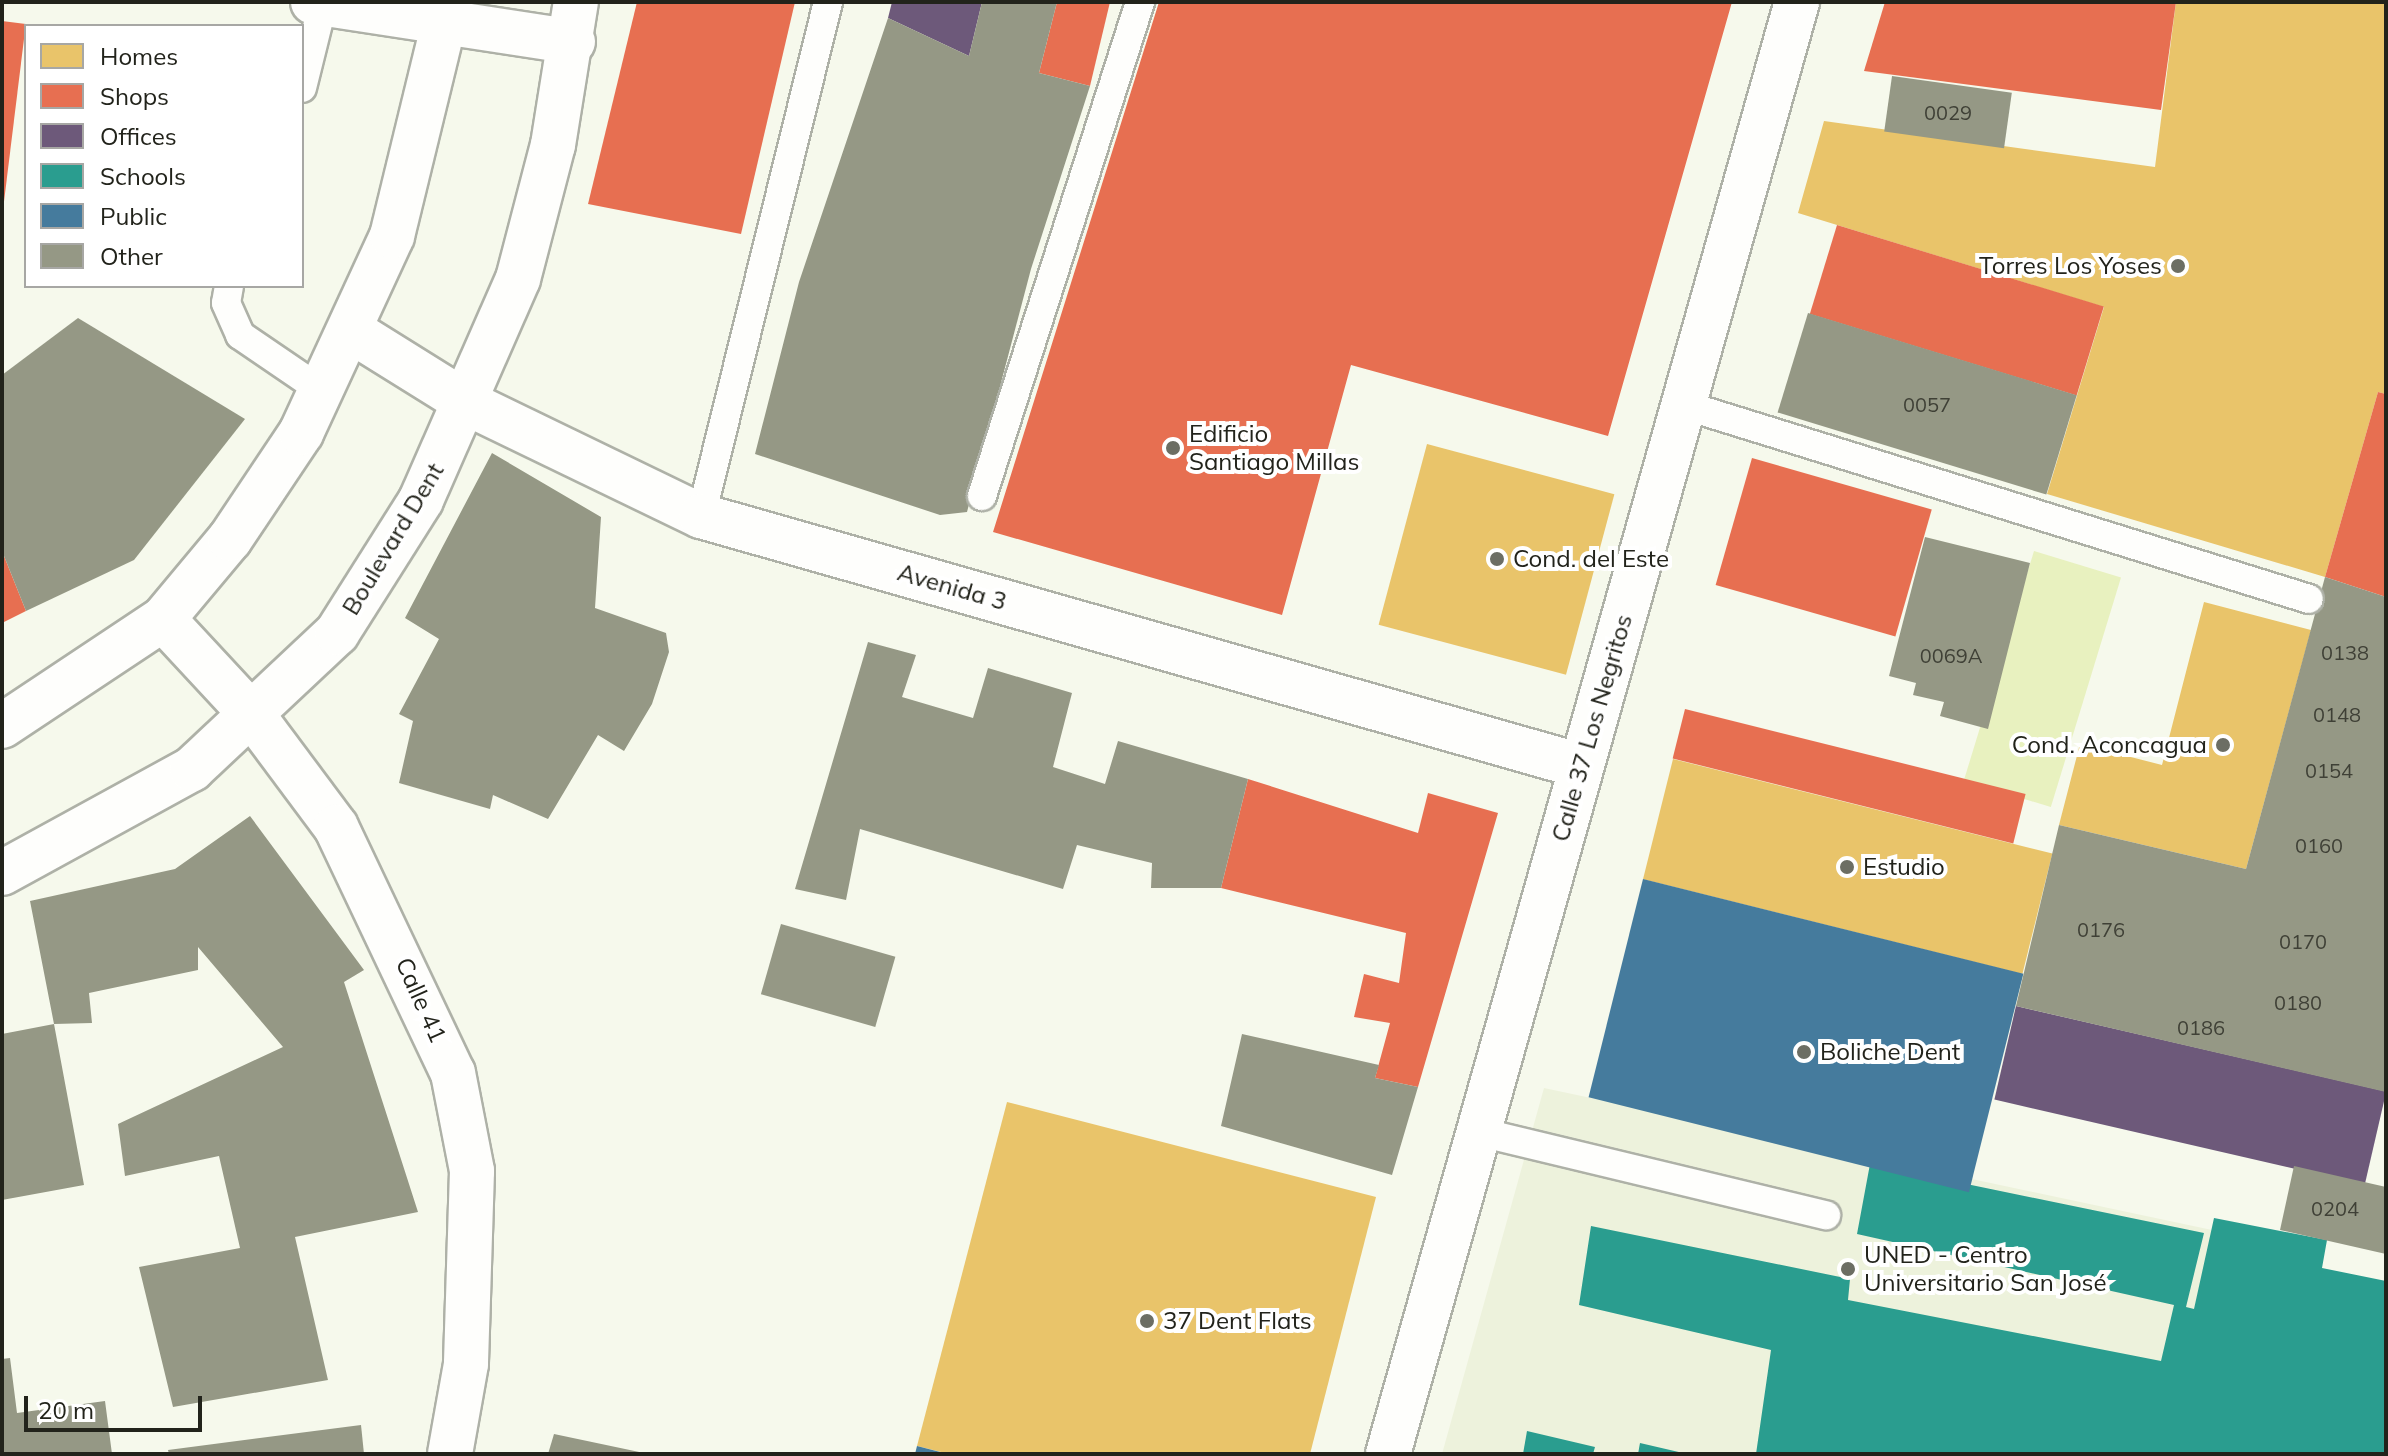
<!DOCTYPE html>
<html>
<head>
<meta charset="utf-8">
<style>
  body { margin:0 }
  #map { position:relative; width:2388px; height:1456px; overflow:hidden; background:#f6f9ec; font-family:Mulish,sans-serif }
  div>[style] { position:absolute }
  .built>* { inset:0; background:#edf2dc }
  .green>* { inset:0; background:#e8f1bf; transform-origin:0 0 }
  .homes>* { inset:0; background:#e9c46a; transform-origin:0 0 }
  .shops>* { inset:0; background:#e76f51; transform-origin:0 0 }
  .offices>* { inset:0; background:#6d597a; transform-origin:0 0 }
  .schools>* { inset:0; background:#2a9d8f }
  .public>* { inset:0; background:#457b9d; transform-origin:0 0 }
  .building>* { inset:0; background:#959885; transform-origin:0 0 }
  .roads { filter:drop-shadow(2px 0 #aeb1a7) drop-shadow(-2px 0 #aeb1a7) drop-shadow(0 2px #aeb1a7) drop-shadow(0 -2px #aeb1a7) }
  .service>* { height:28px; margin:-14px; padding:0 14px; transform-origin:14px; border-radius:14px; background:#fefefc }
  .minor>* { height:44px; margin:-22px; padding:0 22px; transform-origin:22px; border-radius:22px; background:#fefefc }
  .tertiary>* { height:44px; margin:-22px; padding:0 22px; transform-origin:22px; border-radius:22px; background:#fefefc }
  .dots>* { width:22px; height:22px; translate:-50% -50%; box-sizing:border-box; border:4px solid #fff; border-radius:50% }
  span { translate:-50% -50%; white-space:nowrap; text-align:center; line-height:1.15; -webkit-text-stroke:8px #fff; paint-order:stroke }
  .number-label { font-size:20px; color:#3f4036 }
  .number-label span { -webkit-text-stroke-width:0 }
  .poi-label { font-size:24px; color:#22231b }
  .right { translate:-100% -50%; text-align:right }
  .left { translate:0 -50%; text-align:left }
  .street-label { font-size:24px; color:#22231b }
  .frame { position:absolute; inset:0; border:4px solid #22231b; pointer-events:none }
  .legend { position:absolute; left:24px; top:24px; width:280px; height:264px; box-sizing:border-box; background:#fff; border:2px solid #a7a7a4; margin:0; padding:10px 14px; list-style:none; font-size:24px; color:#22231b }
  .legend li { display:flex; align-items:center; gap:16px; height:40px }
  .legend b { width:40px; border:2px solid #a7a7a4 }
  .scale { position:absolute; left:24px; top:1396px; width:178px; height:36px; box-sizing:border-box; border:4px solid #22231b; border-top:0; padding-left:10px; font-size:24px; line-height:28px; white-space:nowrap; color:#22231b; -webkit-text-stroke:6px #fff; paint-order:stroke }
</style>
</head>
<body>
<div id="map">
  <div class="built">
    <i style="clip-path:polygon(1544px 1088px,2212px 1230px,2386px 1454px,1442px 1454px)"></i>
  </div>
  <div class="green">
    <i style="left:2034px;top:551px;width:91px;height:240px;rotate:17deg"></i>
  </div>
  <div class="homes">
    <i style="clip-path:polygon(2176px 2px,2386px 2px,2386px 394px,2378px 392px,2325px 577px,2047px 494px,2104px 307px,1798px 213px,1824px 121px,2155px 167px)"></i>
    <i style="left:1427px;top:444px;width:194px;height:187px;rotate:15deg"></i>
    <i style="clip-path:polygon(2204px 602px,2311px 630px,2246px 869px,2059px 825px,2080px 744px,2162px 765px)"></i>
    <i style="left:1673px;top:759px;width:391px;height:124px;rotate:14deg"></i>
    <i style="clip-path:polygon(1007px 1102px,1376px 1197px,1310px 1454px,949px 1454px,917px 1446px)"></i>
  </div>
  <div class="shops">
    <i style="clip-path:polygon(637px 2px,795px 2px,741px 234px,588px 204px)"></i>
    <i style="clip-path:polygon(1057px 2px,1110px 2px,1090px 86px,1039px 73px)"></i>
    <i style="clip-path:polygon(1159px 2px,1732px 2px,1608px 436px,1351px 365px,1282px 615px,993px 532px)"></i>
    <i style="clip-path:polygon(1885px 2px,2176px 2px,2161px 110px,1864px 71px)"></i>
    <i style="left:2px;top:21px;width:24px;height:214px;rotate:7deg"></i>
    <i style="left:1837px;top:225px;width:279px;height:93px;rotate:17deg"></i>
    <i style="clip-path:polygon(2378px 392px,2386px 394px,2386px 597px,2325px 577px)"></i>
    <i style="left:1752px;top:458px;width:187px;height:132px;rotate:16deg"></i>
    <i style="clip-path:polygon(2px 551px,26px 611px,2px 623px)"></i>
    <i style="left:1685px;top:709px;width:351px;height:51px;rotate:14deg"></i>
    <i style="clip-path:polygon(1248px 779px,1418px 833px,1428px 793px,1498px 813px,1418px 1087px,1375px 1078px,1390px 1023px,1354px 1017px,1364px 974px,1399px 983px,1406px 933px,1221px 888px)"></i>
  </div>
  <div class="offices">
    <i style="clip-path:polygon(892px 2px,982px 2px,969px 56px,888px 18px)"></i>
    <i style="left:2016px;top:1006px;width:380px;height:96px;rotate:13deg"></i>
  </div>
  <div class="schools">
    <i style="clip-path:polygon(1870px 1164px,2204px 1233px,2186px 1307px,2194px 1309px,2214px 1218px,2327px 1240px,2322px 1268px,2386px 1281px,2386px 1454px,1756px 1454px,1771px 1350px,1579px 1305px,1591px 1226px,1850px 1279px,1848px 1300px,2161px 1361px,2174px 1305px,1857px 1234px)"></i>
    <i style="clip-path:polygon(1527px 1431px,1595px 1447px,1593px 1454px,1523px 1454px)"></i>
    <i style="clip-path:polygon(1640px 1443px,1683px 1453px,1683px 1454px,1638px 1454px)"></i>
  </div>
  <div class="public">
    <i style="left:1643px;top:879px;width:392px;height:225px;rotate:14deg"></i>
    <i style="clip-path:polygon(917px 1446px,944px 1453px,944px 1454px,915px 1454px)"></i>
  </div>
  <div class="building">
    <i style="clip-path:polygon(982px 2px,1057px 2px,1039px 73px,1090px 86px,1031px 269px,967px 512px,940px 515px,755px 454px,799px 282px,888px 18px,969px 56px)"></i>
    <i style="left:1892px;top:76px;width:121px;height:56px;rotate:8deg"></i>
    <i style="left:1808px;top:313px;width:281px;height:104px;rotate:17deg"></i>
    <i style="clip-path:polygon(78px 318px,245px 419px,134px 560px,26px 611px,2px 551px,2px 375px)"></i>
    <i style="clip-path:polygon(492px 453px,601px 517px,595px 608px,666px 633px,669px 652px,652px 704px,624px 751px,598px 735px,548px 819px,493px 795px,490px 809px,399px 783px,413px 721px,399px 714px,439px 639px,405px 618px)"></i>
    <i style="clip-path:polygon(1925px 537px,2030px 563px,1988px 729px,1940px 716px,1944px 702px,1913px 695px,1916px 683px,1889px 676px)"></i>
    <i style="clip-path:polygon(2325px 577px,2386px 597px,2386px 1092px,2016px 1006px,2059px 825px,2246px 869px)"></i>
    <i style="clip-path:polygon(868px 642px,916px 655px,902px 697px,973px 718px,988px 668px,1072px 693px,1053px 767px,1105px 784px,1118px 741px,1248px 779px,1221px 888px,1151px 888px,1152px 863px,1077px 845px,1063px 889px,860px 829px,846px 900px,795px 889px)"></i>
    <i style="clip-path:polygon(250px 816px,364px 970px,344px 982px,418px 1212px,295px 1237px,328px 1380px,173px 1407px,139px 1267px,240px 1248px,219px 1156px,125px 1176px,118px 1124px,283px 1047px,198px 947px,198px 970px,89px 993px,92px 1023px,54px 1024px,84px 1185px,2px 1200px,2px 1034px,54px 1024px,30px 901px,175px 869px)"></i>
    <i style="left:781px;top:924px;width:119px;height:73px;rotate:16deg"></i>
    <i style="clip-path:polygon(1242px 1034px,1379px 1065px,1375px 1078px,1418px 1087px,1392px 1175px,1221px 1126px)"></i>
    <i style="clip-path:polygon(2294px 1166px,2386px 1187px,2386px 1254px,2280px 1230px)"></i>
    <i style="clip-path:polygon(10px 1358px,17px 1413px,105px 1401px,112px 1454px,2px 1454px,2px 1359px)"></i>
    <i style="clip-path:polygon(361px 1425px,364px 1454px,169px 1454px,168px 1450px)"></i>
    <i style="clip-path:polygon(554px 1434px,644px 1453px,644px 1454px,548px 1454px)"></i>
  </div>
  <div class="roads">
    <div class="service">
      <i style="left:302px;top:88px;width:88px;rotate:-76.1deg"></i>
      <i style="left:229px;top:286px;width:17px;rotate:100deg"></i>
      <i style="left:226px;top:303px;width:35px;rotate:66deg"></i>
      <i style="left:240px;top:335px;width:99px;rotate:34.3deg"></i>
      <i style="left:1684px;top:405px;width:654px;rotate:17.24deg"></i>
      <i style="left:982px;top:496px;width:519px;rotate:-72.26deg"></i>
      <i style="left:701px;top:516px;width:529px;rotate:-76.12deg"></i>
      <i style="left:1479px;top:1132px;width:357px;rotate:13.5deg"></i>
    </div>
    <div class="minor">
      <i style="left:313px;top:2px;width:263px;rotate:8.7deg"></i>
      <i style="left:353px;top:332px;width:134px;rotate:31.9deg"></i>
      <i style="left:467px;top:403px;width:260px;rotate:25.8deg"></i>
      <i style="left:701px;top:516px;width:915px;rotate:15.86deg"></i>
      <i style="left:163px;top:619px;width:134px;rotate:47.1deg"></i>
      <i style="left:254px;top:717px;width:137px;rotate:53.3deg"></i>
      <i style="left:336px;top:827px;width:272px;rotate:64.6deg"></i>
      <i style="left:453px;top:1073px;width:100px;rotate:79deg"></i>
      <i style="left:472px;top:1171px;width:193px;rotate:91.8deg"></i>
      <i style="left:466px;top:1364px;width:91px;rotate:100.1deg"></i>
    </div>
    <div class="tertiary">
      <i style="left:2px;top:726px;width:193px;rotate:-33.6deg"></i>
      <i style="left:163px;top:619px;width:104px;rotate:-50.1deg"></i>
      <i style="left:230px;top:539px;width:128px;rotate:-56.2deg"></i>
      <i style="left:301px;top:433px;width:217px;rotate:-65.2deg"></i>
      <i style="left:392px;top:236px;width:241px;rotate:-76.3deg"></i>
      <i style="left:2px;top:873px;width:217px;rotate:-28.7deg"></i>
      <i style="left:192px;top:769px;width:199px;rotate:-43.2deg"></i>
      <i style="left:337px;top:633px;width:157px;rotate:-57.7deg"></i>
      <i style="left:421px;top:500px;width:241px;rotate:-66.3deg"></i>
      <i style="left:518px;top:279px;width:138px;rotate:-75.4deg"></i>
      <i style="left:553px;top:145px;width:145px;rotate:-80.9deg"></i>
      <i style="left:1388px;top:1454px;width:1509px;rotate:-74.27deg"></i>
    </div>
  </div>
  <div class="dots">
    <i style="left:2178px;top:266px;background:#6c6e64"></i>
    <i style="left:1173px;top:448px;background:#6c6e64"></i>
    <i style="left:1497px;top:559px;background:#6c6e64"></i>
    <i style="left:2223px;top:745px;background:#6c6e64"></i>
    <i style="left:1847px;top:867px;background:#6c6e64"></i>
    <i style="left:1804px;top:1052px;background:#6c6e64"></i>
    <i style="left:1848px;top:1269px;background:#6c6e64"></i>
    <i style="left:1147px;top:1321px;background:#6c6e64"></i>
  </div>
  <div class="number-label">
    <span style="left:1948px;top:112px">0029</span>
    <span style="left:1927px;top:404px">0057</span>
    <span style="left:2345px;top:652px">0138</span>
    <span style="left:1951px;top:655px">0069A</span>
    <span style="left:2337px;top:714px">0148</span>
    <span style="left:2329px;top:770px">0154</span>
    <span style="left:2319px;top:845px">0160</span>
    <span style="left:2101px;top:929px">0176</span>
    <span style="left:2303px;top:941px">0170</span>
    <span style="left:2298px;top:1002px">0180</span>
    <span style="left:2201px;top:1027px">0186</span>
    <span style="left:2335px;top:1208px">0204</span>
  </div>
  <div class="poi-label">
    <span class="right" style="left:2162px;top:266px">Torres Los Yoses</span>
    <span class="left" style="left:1189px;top:448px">Edificio<br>Santiago Millas</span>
    <span class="left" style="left:1513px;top:559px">Cond. del Este</span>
    <span class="right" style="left:2207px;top:745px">Cond. Aconcagua</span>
    <span class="left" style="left:1863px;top:867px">Estudio</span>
    <span class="left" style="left:1820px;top:1052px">Boliche Dent</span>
    <span class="left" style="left:1864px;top:1269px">UNED - Centro<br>Universitario San José</span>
    <span class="left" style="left:1163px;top:1321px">37 Dent Flats</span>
  </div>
  <div class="street-label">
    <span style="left:393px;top:539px;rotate:-59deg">Boulevard Dent</span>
    <span style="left:952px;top:587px;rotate:16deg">Avenida 3</span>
    <span style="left:1592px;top:728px;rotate:-74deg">Calle 37 Los Negritos</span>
    <span style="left:421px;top:1000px;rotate:66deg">Calle 41</span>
  </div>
  <div class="frame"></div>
  <ul class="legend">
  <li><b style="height:22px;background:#e9c46a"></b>Homes</li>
  <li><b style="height:22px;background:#e76f51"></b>Shops</li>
  <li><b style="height:22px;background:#6d597a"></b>Offices</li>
  <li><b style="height:22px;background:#2a9d8f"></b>Schools</li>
  <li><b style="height:22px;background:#457b9d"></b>Public</li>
  <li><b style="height:22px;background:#959885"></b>Other</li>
  </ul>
  <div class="scale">20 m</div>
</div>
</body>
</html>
